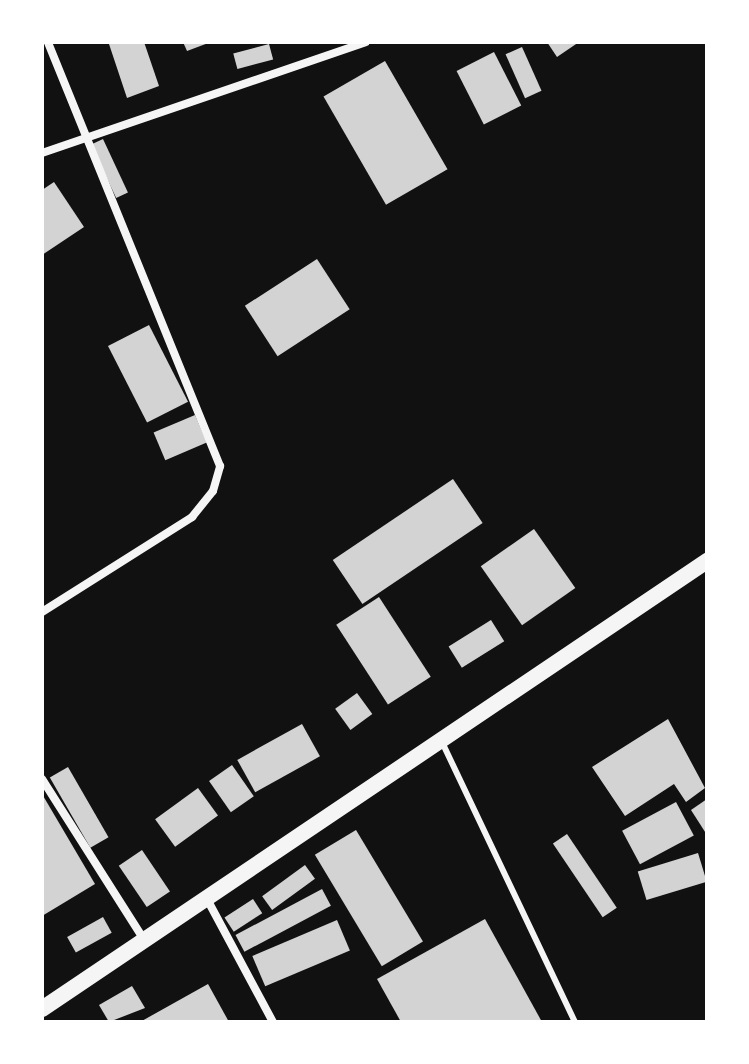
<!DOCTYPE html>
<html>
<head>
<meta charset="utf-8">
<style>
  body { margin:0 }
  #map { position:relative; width:749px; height:1064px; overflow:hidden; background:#111; font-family:"Libre Baskerville",serif }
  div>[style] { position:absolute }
  .building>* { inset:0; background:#d3d3d3; transform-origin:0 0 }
  .service>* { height:6px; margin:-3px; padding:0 3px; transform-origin:3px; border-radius:3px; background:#f5f5f5 }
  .minor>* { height:8px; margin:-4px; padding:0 4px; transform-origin:4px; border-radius:4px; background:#f5f5f5 }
  .secondary>* { height:16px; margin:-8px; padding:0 8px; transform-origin:8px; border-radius:8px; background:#f5f5f5 }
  span { translate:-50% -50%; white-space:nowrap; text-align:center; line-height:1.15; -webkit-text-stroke:6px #fff; paint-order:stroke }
  .frame { position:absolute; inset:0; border:44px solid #fff; pointer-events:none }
</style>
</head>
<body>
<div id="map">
  <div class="building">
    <i style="clip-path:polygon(144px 42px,159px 86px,127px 98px,109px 44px)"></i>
    <i style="clip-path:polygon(183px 42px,211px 42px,187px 51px)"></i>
    <i style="clip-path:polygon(547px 42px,579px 42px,557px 57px)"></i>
    <i style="left:269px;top:44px;width:16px;height:37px;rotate:75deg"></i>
    <i style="left:522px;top:47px;width:48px;height:18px;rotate:66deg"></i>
    <i style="left:494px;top:52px;width:60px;height:42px;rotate:63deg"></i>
    <i style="left:385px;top:61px;width:125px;height:71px;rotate:60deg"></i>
    <i style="left:103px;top:139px;width:59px;height:13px;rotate:65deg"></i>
    <i style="clip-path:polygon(54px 182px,84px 227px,42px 255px,42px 190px)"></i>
    <i style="left:317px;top:259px;width:60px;height:86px;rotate:57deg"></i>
    <i style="left:149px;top:325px;width:86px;height:46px;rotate:63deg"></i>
    <i style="left:195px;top:415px;width:30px;height:45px;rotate:67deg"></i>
    <i style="left:453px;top:479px;width:53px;height:145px;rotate:56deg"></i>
    <i style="left:534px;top:529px;width:72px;height:65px;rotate:55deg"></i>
    <i style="left:379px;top:597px;width:95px;height:51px;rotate:57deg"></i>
    <i style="left:491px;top:620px;width:25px;height:50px;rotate:58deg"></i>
    <i style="left:357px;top:693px;width:26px;height:27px;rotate:54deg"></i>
    <i style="clip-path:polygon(668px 719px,705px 788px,686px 802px,674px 784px,625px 816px,592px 767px)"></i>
    <i style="left:302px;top:724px;width:37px;height:74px;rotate:61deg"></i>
    <i style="left:232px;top:765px;width:38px;height:28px;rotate:55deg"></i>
    <i style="left:68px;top:767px;width:81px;height:21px;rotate:60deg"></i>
    <i style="left:198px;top:788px;width:34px;height:53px;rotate:54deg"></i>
    <i style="clip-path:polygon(42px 794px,95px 884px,42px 916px)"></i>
    <i style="clip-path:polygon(707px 799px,707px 835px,691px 810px)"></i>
    <i style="left:676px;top:802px;width:38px;height:61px;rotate:62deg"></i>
    <i style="left:356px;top:830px;width:130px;height:48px;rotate:59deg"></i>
    <i style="left:567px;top:834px;width:89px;height:17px;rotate:56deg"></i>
    <i style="left:142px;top:850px;width:50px;height:28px;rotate:56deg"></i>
    <i style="left:698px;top:853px;width:30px;height:63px;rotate:73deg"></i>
    <i style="left:305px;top:865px;width:17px;height:53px;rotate:54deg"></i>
    <i style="left:322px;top:889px;width:19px;height:98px;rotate:62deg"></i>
    <i style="left:253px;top:899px;width:17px;height:34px;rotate:57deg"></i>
    <i style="left:103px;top:917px;width:18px;height:41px;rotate:61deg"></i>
    <i style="clip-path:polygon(485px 919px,542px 1022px,401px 1022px,377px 979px)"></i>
    <i style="left:337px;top:920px;width:33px;height:92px;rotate:67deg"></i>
    <i style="clip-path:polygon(208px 984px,229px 1022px,140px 1022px)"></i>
    <i style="clip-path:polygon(132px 986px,145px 1008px,109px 1022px,99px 1005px)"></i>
  </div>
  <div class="service">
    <i style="left:442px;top:742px;width:310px;rotate:64.6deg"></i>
  </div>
  <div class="minor">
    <i style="left:42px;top:153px;width:342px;rotate:-18.9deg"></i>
    <i style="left:42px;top:612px;width:178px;rotate:-32.3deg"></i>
    <i style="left:192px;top:517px;width:33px;rotate:-51deg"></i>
    <i style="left:213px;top:491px;width:26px;rotate:-74deg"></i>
    <i style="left:220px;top:466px;width:458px;rotate:-112.1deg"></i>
    <i style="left:42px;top:779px;width:191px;rotate:57.6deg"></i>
    <i style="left:207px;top:899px;width:140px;rotate:61.8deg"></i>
  </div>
  <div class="secondary">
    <i style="left:42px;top:1009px;width:802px;rotate:-33.97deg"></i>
  </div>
  <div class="frame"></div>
</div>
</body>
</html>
